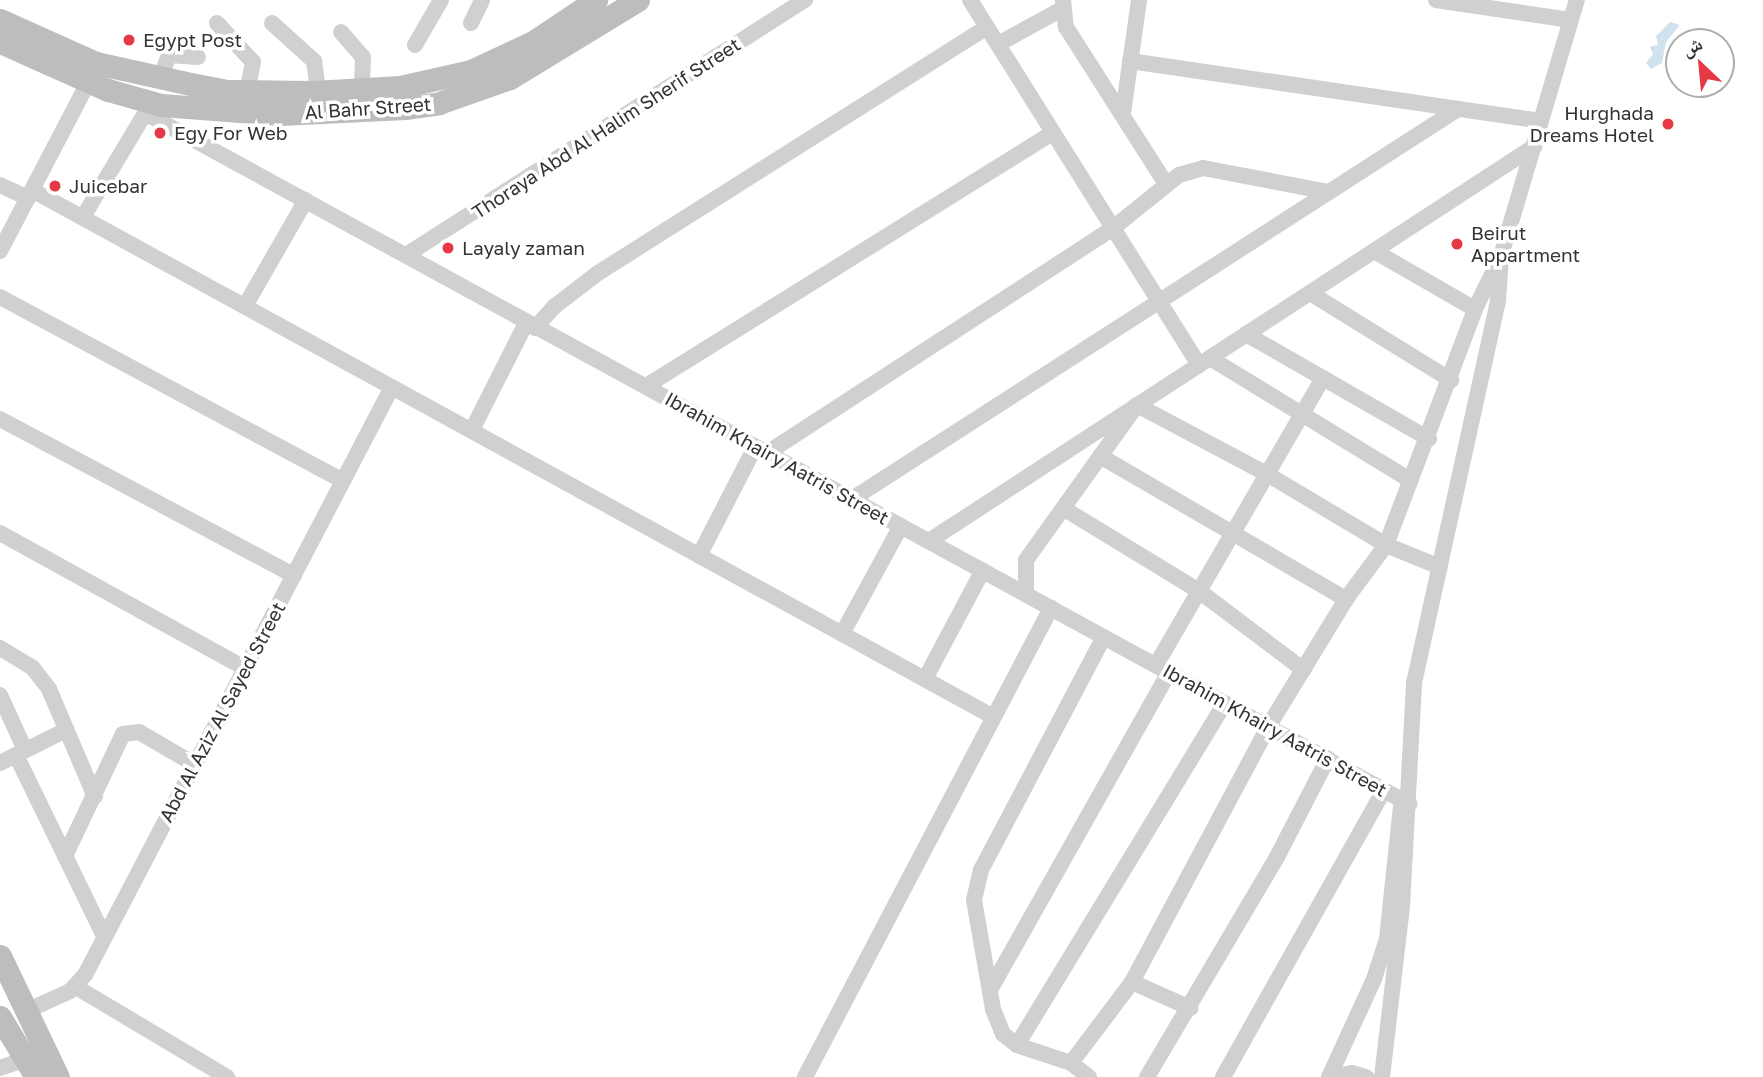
<!DOCTYPE html>
<html>
<head>
<meta charset="utf-8">
<style>
  body { margin:0 }
  #map { position:relative; width:1763px; height:1077px; overflow:hidden; background:#fff; font-family:"Golos Text","Noto Naskh Arabic",sans-serif }
  div>[style] { position:absolute }
  .water>* { inset:0; background:#cfe2ee }
  .minor>* { height:16px; margin:-8px; padding:0 8px; transform-origin:8px; border-radius:8px; background:#d0d0d0 }
  .secondary>* { height:23px; margin:-11.5px; padding:0 11.5px; transform-origin:11.5px; border-radius:11.5px; background:#bdbdbd }
  .dots>* { width:19px; height:19px; translate:-50% -50%; box-sizing:border-box; border:4px solid #fff; border-radius:50% }
  span { translate:-50% -50%; white-space:nowrap; text-align:center; line-height:1.15; -webkit-text-stroke:7px #fff; paint-order:stroke }
  .poi-label { font-size:19px; color:#333 }
  .left { translate:0 -50%; text-align:left }
  .right { translate:-100% -50%; text-align:right }
  .street-label { font-size:19px; color:#333 }
  .north { position:absolute; left:1665px; top:28px; width:70px; height:70px; box-sizing:border-box; background:#fff; border:2px solid #adadad; border-radius:50%; rotate:334deg; font-size:19px; font-weight:700; line-height:28px; text-align:center; color:#333 }
  .north::after { content:''; display:block; margin:auto; width:24px; height:32px; background:#e63946; clip-path:polygon(50% 0,100% 100%,50% 72%,0 100%) }
</style>
</head>
<body>
<div id="map">
  <div class="water">
    <i style="clip-path:polygon(1670px 22px,1680px 25px,1666px 42px,1662px 63px,1651px 69px,1646px 63px,1653px 54px,1650px 47px,1658px 45px,1656px 36px)"></i>
  </div>
  <div class="minor">
    <i style="left:970px;top:0;width:431px;rotate:57.9deg"></i>
    <i style="left:1063px;top:0;width:27px;rotate:84deg"></i>
    <i style="left:1066px;top:27px;width:186px;rotate:57.5deg"></i>
    <i style="left:1436px;top:0;width:135px;rotate:8.5deg"></i>
    <i style="left:217px;top:23px;width:53px;rotate:47.3deg"></i>
    <i style="left:253px;top:62px;width:31px;rotate:101deg"></i>
    <i style="left:272px;top:23px;width:57px;rotate:42.1deg"></i>
    <i style="left:314px;top:61px;width:21px;rotate:82deg"></i>
    <i style="left:317px;top:82px;width:11px;rotate:112deg"></i>
    <i style="left:471px;top:23px;width:25px;rotate:-64deg"></i>
    <i style="left:341px;top:32px;width:33px;rotate:49deg"></i>
    <i style="left:363px;top:57px;width:33px;rotate:92deg"></i>
    <i style="left:998px;top:44px;width:73px;rotate:-28.7deg"></i>
    <i style="left:415px;top:45px;width:52px;rotate:-60deg"></i>
    <i style="left:1130px;top:61px;width:413px;rotate:8.3deg"></i>
    <i style="left:161px;top:76px;width:22px;rotate:-69deg"></i>
    <i style="left:169px;top:55px;width:29px;rotate:4deg"></i>
    <i style="left:145px;top:113px;width:1441px;rotate:28.66deg"></i>
    <i style="left:1123px;top:113px;width:114px;rotate:-81.9deg"></i>
    <i style="left:0;top:185px;width:31px;rotate:25deg"></i>
    <i style="left:32px;top:190px;width:1095px;rotate:28.72deg"></i>
    <i style="left:83px;top:217px;width:131px;rotate:-59.1deg"></i>
    <i style="left:0;top:251px;width:192px;rotate:-62.4deg"></i>
    <i style="left:1374px;top:251px;width:116px;rotate:29.9deg"></i>
    <i style="left:406px;top:255px;width:474px;rotate:-32.6deg"></i>
    <i style="left:1310px;top:293px;width:166px;rotate:31.7deg"></i>
    <i style="left:0;top:297px;width:389px;rotate:28.2deg"></i>
    <i style="left:245px;top:306px;width:122px;rotate:-60.1deg"></i>
    <i style="left:535px;top:328px;width:30px;rotate:-48deg"></i>
    <i style="left:555px;top:306px;width:54px;rotate:-37.5deg"></i>
    <i style="left:598px;top:273px;width:460px;rotate:-32.3deg"></i>
    <i style="left:1246px;top:334px;width:211px;rotate:29.8deg"></i>
    <i style="left:1210px;top:358px;width:234px;rotate:31.4deg"></i>
    <i style="left:646px;top:386px;width:479px;rotate:-31.9deg"></i>
    <i style="left:0;top:419px;width:333px;rotate:28deg"></i>
    <i style="left:472px;top:430px;width:120px;rotate:-63.2deg"></i>
    <i style="left:767px;top:453px;width:413px;rotate:-33deg"></i>
    <i style="left:1113px;top:228px;width:85px;rotate:-38.8deg"></i>
    <i style="left:1179px;top:175px;width:25px;rotate:-16deg"></i>
    <i style="left:1203px;top:168px;width:128px;rotate:10.8deg"></i>
    <i style="left:1100px;top:456px;width:285px;rotate:30.2deg"></i>
    <i style="left:852px;top:499px;width:721px;rotate:-32.76deg"></i>
    <i style="left:1066px;top:510px;width:156px;rotate:31.3deg"></i>
    <i style="left:1199px;top:591px;width:131px;rotate:37deg"></i>
    <i style="left:0;top:533px;width:280px;rotate:28.9deg"></i>
    <i style="left:929px;top:541px;width:723px;rotate:-33.1deg"></i>
    <i style="left:699px;top:556px;width:123px;rotate:-62.8deg"></i>
    <i style="left:1026px;top:594px;width:34px;rotate:-90deg"></i>
    <i style="left:1026px;top:560px;width:191px;rotate:-54.4deg"></i>
    <i style="left:1137px;top:405px;width:147px;rotate:28deg"></i>
    <i style="left:1267px;top:474px;width:139px;rotate:30.8deg"></i>
    <i style="left:1386px;top:545px;width:58px;rotate:22.2deg"></i>
    <i style="left:842px;top:634px;width:123px;rotate:-61.4deg"></i>
    <i style="left:0;top:648px;width:37px;rotate:31deg"></i>
    <i style="left:32px;top:667px;width:28px;rotate:52deg"></i>
    <i style="left:49px;top:689px;width:117px;rotate:66.9deg"></i>
    <i style="left:1156px;top:665px;width:332px;rotate:-59.8deg"></i>
    <i style="left:925px;top:679px;width:123px;rotate:-62deg"></i>
    <i style="left:0;top:695px;width:60px;rotate:65.6deg"></i>
    <i style="left:16px;top:755px;width:201px;rotate:64.1deg"></i>
    <i style="left:0;top:763px;width:74px;rotate:-26.6deg"></i>
    <i style="left:65px;top:856px;width:135px;rotate:-64.6deg"></i>
    <i style="left:123px;top:734px;width:16px;rotate:-7deg"></i>
    <i style="left:139px;top:732px;width:64px;rotate:30.2deg"></i>
    <i style="left:1132px;top:982px;width:64px;rotate:24.1deg"></i>
    <i style="left:76px;top:987px;width:176px;rotate:30.8deg"></i>
    <i style="left:990px;top:990px;width:365px;rotate:-60.6deg"></i>
    <i style="left:26px;top:1011px;width:48px;rotate:-24.4deg"></i>
    <i style="left:70px;top:991px;width:22px;rotate:-47deg"></i>
    <i style="left:85px;top:975px;width:663px;rotate:-62.43deg"></i>
    <i style="left:1017px;top:1045px;width:400px;rotate:-58.7deg"></i>
    <i style="left:1071px;top:1063px;width:101px;rotate:-53deg"></i>
    <i style="left:1132px;top:982px;width:289px;rotate:-61.9deg"></i>
    <i style="left:1268px;top:727px;width:150px;rotate:-58.6deg"></i>
    <i style="left:1346px;top:599px;width:67px;rotate:-53.5deg"></i>
    <i style="left:1386px;top:545px;width:252px;rotate:-69.3deg"></i>
    <i style="left:1475px;top:309px;width:59px;rotate:-63.9deg"></i>
    <i style="left:1501px;top:256px;width:267px;rotate:-73.5deg"></i>
    <i style="left:0;top:1068px;width:28px;rotate:-19deg"></i>
    <i style="left:805px;top:1077px;width:530px;rotate:-62.32deg"></i>
    <i style="left:1089px;top:1077px;width:23px;rotate:-142deg"></i>
    <i style="left:1071px;top:1063px;width:57px;rotate:-161.6deg"></i>
    <i style="left:1017px;top:1045px;width:18px;rotate:-142deg"></i>
    <i style="left:1003px;top:1034px;width:27px;rotate:-112deg"></i>
    <i style="left:993px;top:1009px;width:111px;rotate:-99.9deg"></i>
    <i style="left:974px;top:900px;width:31px;rotate:-77deg"></i>
    <i style="left:981px;top:870px;width:263px;rotate:-62.2deg"></i>
    <i style="left:1147px;top:1077px;width:256px;rotate:-59.4deg"></i>
    <i style="left:1277px;top:857px;width:111px;rotate:-62.7deg"></i>
    <i style="left:1223px;top:1077px;width:329px;rotate:-60.7deg"></i>
    <i style="left:1329px;top:1077px;width:108px;rotate:-65.3deg"></i>
    <i style="left:1374px;top:979px;width:42px;rotate:-72deg"></i>
    <i style="left:1387px;top:939px;width:134px;rotate:-84deg"></i>
    <i style="left:1334px;top:1077px;width:18px;rotate:-13deg"></i>
    <i style="left:1352px;top:1073px;width:15px;rotate:16deg"></i>
    <i style="left:1382px;top:1077px;width:172px;rotate:-83.3deg"></i>
    <i style="left:1402px;top:906px;width:223px;rotate:-86.9deg"></i>
    <i style="left:1414px;top:683px;width:392px;rotate:-77.6deg"></i>
    <i style="left:1498px;top:300px;width:39px;rotate:-86deg"></i>
  </div>
  <div class="secondary">
    <i style="left:0;top:20px;width:105px;rotate:24.1deg"></i>
    <i style="left:96px;top:63px;width:97px;rotate:12.5deg"></i>
    <i style="left:191px;top:84px;width:38px;rotate:11deg"></i>
    <i style="left:228px;top:91px;width:85px;rotate:0.7deg"></i>
    <i style="left:313px;top:92px;width:87px;rotate:-3.3deg"></i>
    <i style="left:400px;top:87px;width:73px;rotate:-12.7deg"></i>
    <i style="left:471px;top:71px;width:68px;rotate:-25.1deg"></i>
    <i style="left:533px;top:42px;width:76px;rotate:-33.7deg"></i>
    <i style="left:0;top:42px;width:118px;rotate:24deg"></i>
    <i style="left:108px;top:90px;width:55px;rotate:15.8deg"></i>
    <i style="left:161px;top:105px;width:120px;rotate:4.3deg"></i>
    <i style="left:281px;top:114px;width:124px;rotate:-2.8deg"></i>
    <i style="left:405px;top:108px;width:34px;rotate:-8deg"></i>
    <i style="left:439px;top:103px;width:75px;rotate:-19.4deg"></i>
    <i style="left:510px;top:78px;width:150px;rotate:-31.4deg"></i>
    <i style="left:0;top:956px;width:134px;rotate:64.4deg"></i>
    <i style="left:0;top:1017px;width:70px;rotate:59deg"></i>
  </div>
  <div class="dots">
    <i style="left:129px;top:40px;background:#e63946"></i>
    <i style="left:1668px;top:124px;background:#e63946"></i>
    <i style="left:160px;top:133px;background:#e63946"></i>
    <i style="left:55px;top:186px;background:#e63946"></i>
    <i style="left:1457px;top:244px;background:#e63946"></i>
    <i style="left:448px;top:248px;background:#e63946"></i>
  </div>
  <div class="poi-label">
    <span class="left" style="left:143px;top:40px">Egypt Post</span>
    <span class="right" style="left:1654px;top:124px">Hurghada<br>Dreams Hotel</span>
    <span class="left" style="left:174px;top:133px">Egy For Web</span>
    <span class="left" style="left:69px;top:186px">Juicebar</span>
    <span class="left" style="left:1471px;top:244px">Beirut<br>Appartment</span>
    <span class="left" style="left:462px;top:248px">Layaly zaman</span>
  </div>
  <div class="street-label">
    <span style="left:368px;top:108px;rotate:-4deg">Al Bahr Street</span>
    <span style="left:606px;top:128px;rotate:-33deg">Thoraya Abd Al Halim Sherif Street</span>
    <span style="left:777px;top:458px;rotate:29deg">Ibrahim Khairy Aatris Street</span>
    <span style="left:222px;top:712px;rotate:-62deg">Abd Al Aziz Al Sayed Street</span>
    <span style="left:1275px;top:730px;rotate:29deg">Ibrahim Khairy Aatris Street</span>
  </div>
  <div class="north">ش</div>
</div>
</body>
</html>
